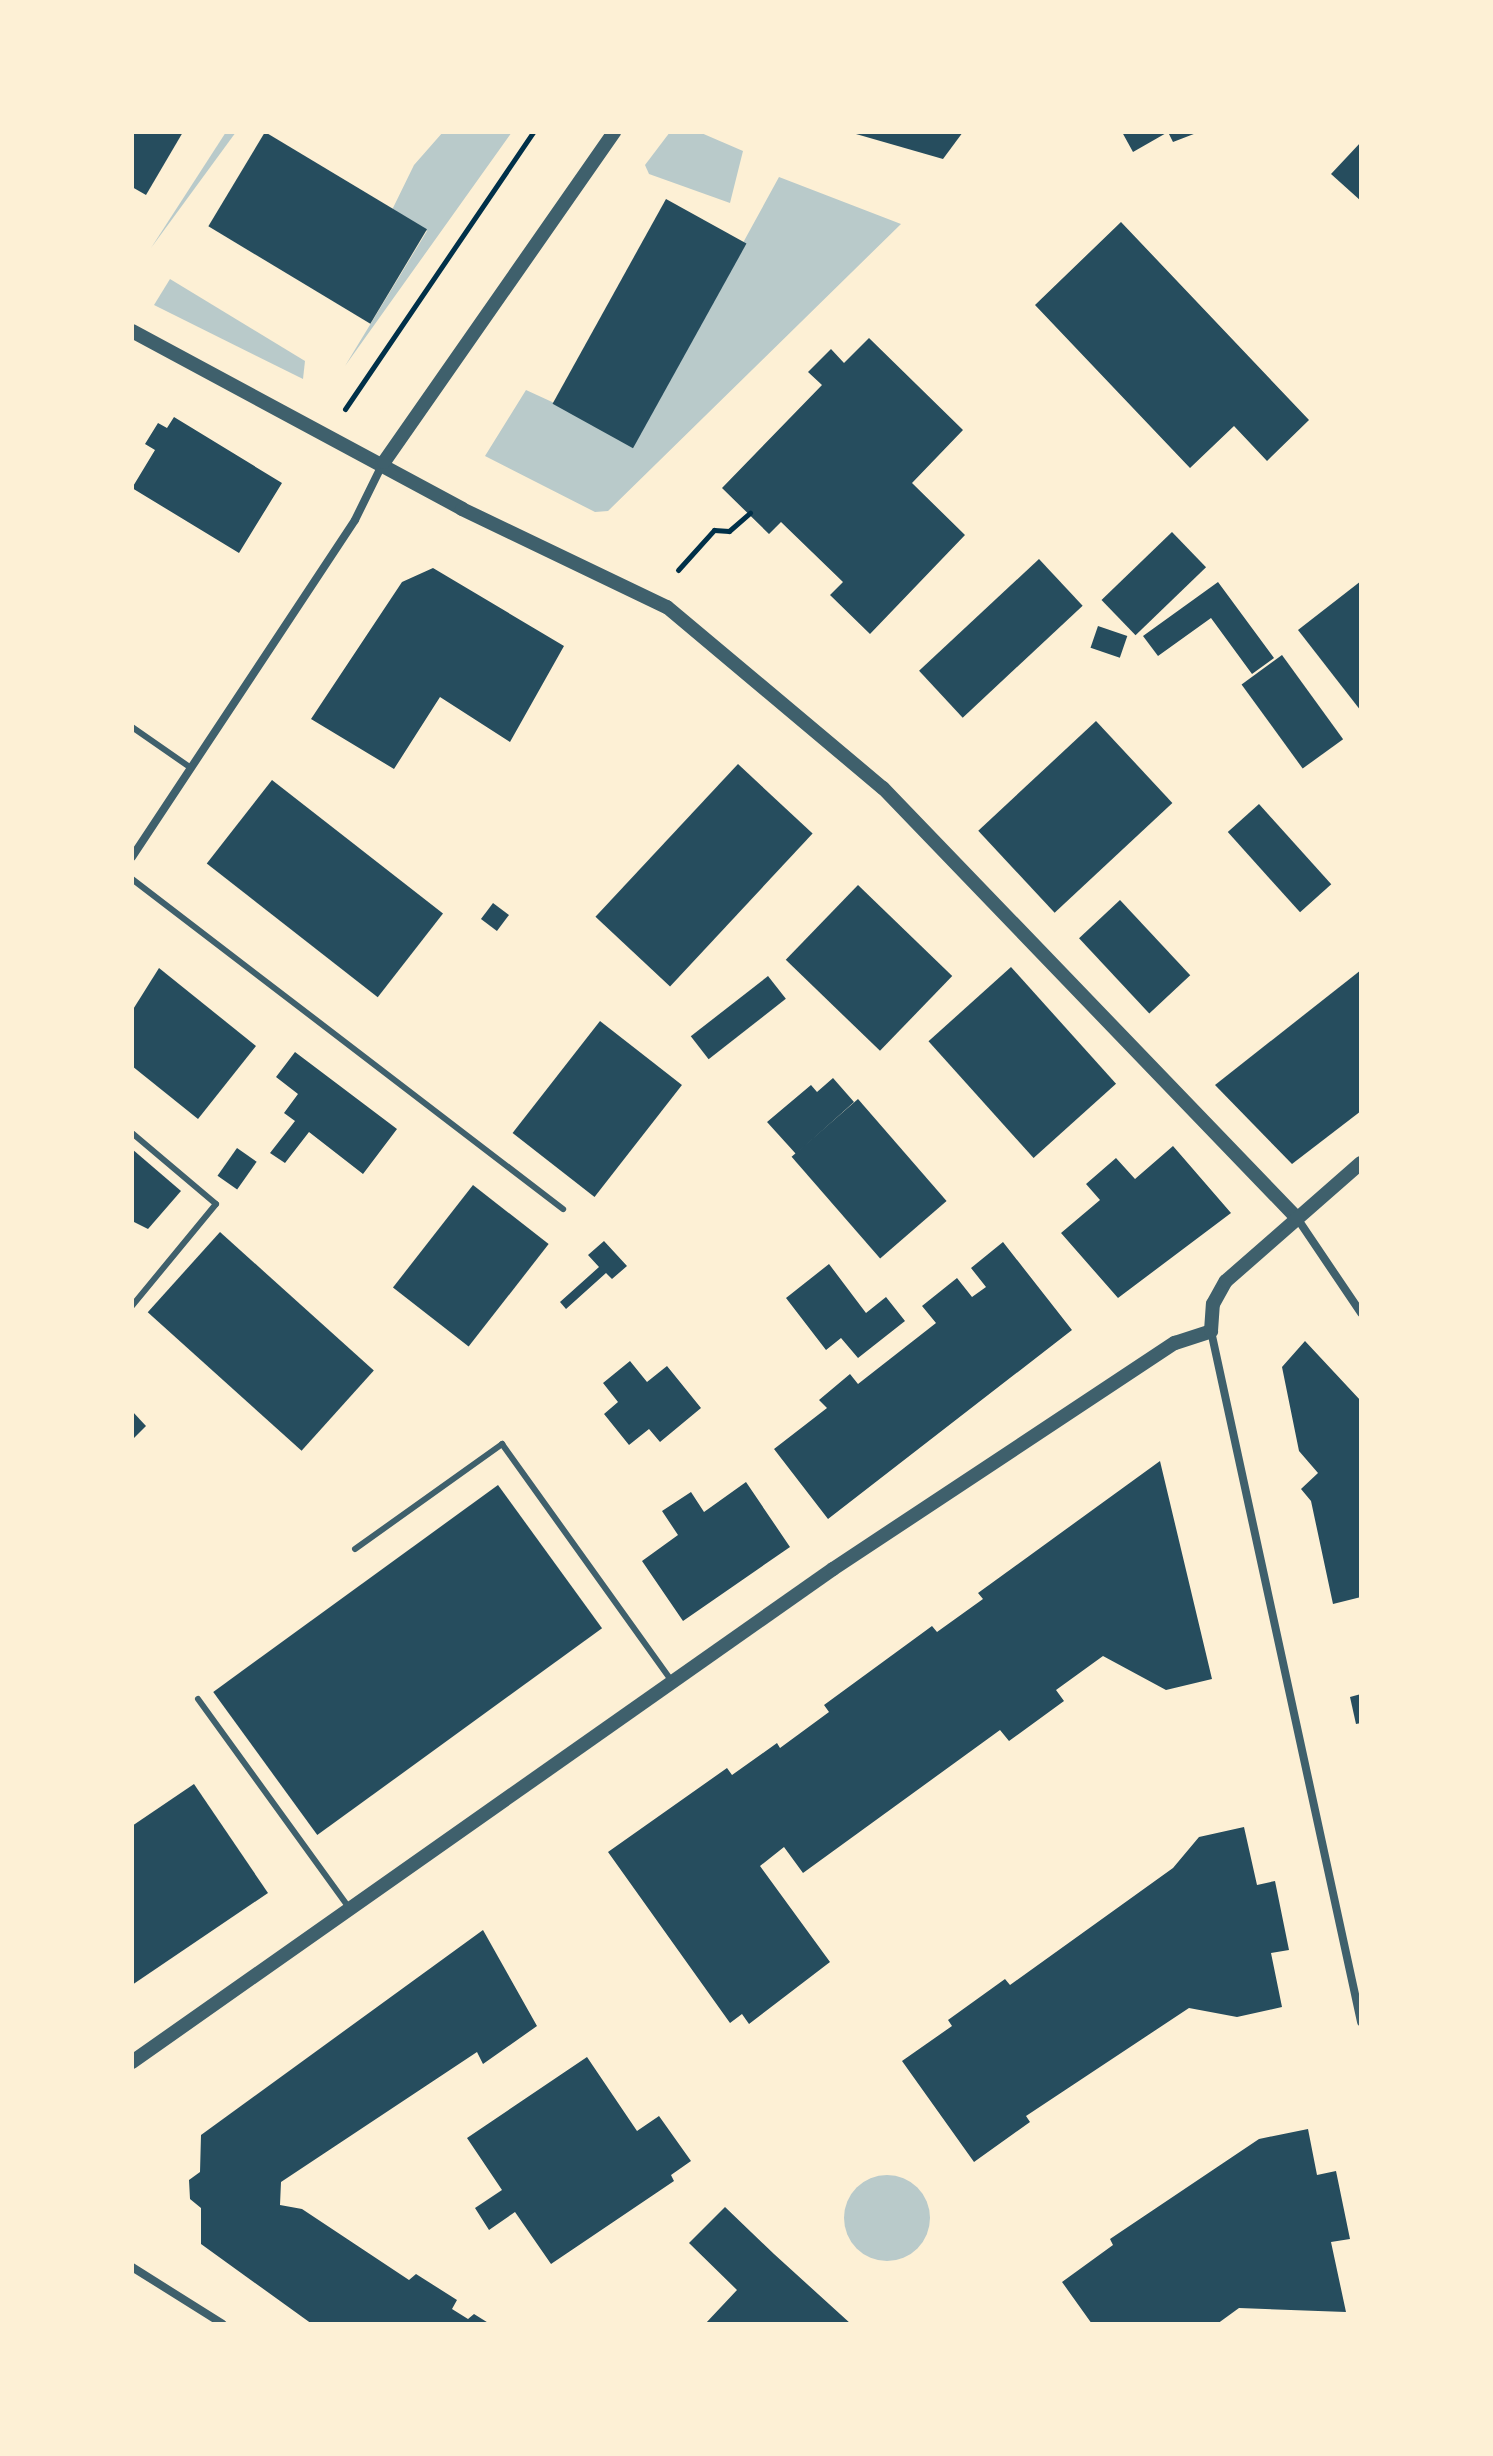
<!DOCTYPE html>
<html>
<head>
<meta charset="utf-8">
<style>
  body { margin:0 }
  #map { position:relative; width:1493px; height:2456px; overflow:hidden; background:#fdf0d5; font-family:Figtree,sans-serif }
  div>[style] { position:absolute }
  .green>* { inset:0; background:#b9caca }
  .round { border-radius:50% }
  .building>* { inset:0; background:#264d5e; transform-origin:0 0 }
  .path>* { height:5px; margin:-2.5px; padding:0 2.5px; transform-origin:2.5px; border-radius:2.5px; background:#003049 }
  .service>* { height:6px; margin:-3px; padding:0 3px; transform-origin:3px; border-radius:3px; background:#3f606c }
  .minor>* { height:8px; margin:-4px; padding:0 4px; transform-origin:4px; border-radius:4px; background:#3f606c }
  .tertiary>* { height:14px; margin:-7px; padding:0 7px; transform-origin:7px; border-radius:7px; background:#3f606c }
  span { translate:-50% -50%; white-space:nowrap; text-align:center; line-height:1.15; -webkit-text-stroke:6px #fdf0d5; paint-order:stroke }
  .frame { position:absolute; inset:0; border:134px solid #fdf0d5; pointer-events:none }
</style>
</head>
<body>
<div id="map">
  <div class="green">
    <i style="clip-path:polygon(226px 132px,236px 132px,151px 248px)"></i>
    <i style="clip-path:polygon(443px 132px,512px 132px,345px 366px,427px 231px,392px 210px,414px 165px)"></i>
    <i style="clip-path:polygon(670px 132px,699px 132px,743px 151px,730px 203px,649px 174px,645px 165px)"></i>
    <i style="clip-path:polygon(779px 177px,901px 224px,608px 511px,595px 512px,485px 456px,526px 390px,635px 440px)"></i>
    <i style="clip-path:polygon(170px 279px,305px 361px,303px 379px,154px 305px)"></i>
    <i class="round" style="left:844px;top:2175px;width:86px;height:86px"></i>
  </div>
  <div class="building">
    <i style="clip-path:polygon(132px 132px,183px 132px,146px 195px,132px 187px)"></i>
    <i style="left:265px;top:132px;width:189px;height:110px;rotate:31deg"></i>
    <i style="clip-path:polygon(849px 132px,963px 132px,943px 159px)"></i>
    <i style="clip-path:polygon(1122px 132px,1199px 132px,1173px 142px,1168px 132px,1133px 152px)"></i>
    <i style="clip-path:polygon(1361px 142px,1361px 201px,1331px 174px)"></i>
    <i style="left:666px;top:199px;width:92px;height:234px;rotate:29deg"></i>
    <i style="clip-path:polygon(1121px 222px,1309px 420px,1267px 461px,1234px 426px,1190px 468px,1035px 305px)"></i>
    <i style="clip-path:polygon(869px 338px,963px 430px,912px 483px,965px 535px,870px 634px,830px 595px,843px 582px,781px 522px,769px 534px,722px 488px,822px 385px,808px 372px,831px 349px,844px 363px)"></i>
    <i style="clip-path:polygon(174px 417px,282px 483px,239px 553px,132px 488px,155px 450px,145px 444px,158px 423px,167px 428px)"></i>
    <i style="left:1172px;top:532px;width:49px;height:98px;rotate:46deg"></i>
    <i style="left:1039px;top:559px;width:64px;height:164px;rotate:47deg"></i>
    <i style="clip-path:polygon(433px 568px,564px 646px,510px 742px,440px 697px,394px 769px,311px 719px,402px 582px)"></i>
    <i style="clip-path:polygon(1361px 581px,1361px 711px,1298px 630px)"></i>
    <i style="clip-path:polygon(1218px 582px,1274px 658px,1252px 674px,1211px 618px,1158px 656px,1143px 636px)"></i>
    <i style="left:1098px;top:626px;width:31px;height:23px;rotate:19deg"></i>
    <i style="left:1282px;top:655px;width:104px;height:50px;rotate:54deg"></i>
    <i style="left:1096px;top:721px;width:112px;height:161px;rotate:47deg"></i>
    <i style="left:738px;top:764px;width:102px;height:209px;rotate:43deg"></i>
    <i style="left:272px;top:780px;width:217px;height:106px;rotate:38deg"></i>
    <i style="left:1259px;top:804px;width:108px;height:42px;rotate:48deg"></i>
    <i style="left:858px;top:885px;width:131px;height:104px;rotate:44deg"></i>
    <i style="left:1120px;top:900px;width:103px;height:56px;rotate:47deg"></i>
    <i style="left:493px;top:903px;width:20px;height:20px;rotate:37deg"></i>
    <i style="left:1011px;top:967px;width:157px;height:111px;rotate:48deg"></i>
    <i style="clip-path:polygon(159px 968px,256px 1046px,198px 1119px,132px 1066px,132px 1011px)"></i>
    <i style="clip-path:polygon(1361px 970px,1361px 1111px,1292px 1164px,1215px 1085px)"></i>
    <i style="left:768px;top:976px;width:29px;height:98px;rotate:52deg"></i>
    <i style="left:600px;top:1021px;width:104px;height:142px;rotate:38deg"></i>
    <i style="clip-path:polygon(295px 1052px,397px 1129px,363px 1174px,309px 1132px,285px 1163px,270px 1153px,295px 1121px,284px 1113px,298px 1094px,276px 1077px)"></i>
    <i style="clip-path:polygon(833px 1078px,854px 1102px,796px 1154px,767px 1122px,811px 1085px,817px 1092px)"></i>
    <i style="left:858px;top:1099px;width:135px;height:88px;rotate:49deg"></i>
    <i style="clip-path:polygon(1173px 1146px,1231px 1213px,1118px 1298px,1061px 1233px,1100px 1200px,1086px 1184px,1116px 1158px,1135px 1179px)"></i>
    <i style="left:237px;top:1148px;width:24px;height:34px;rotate:35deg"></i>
    <i style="clip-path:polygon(132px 1149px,181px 1191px,148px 1229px,132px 1221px)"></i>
    <i style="left:473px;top:1185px;width:96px;height:130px;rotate:38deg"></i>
    <i style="left:220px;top:1232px;width:207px;height:108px;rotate:42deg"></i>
    <i style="clip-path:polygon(604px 1241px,627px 1266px,612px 1279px,606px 1273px,566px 1309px,560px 1302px,599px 1267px,588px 1255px)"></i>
    <i style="clip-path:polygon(1003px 1242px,1072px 1330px,828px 1519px,774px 1449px,827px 1408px,819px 1400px,850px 1374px,858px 1384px,936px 1323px,922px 1306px,957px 1278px,972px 1297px,986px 1287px,971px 1268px)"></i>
    <i style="clip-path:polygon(829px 1264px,866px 1313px,886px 1297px,905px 1321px,858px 1358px,841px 1338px,826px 1350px,786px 1298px)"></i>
    <i style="clip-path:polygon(1305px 1341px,1361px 1401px,1361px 1597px,1333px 1604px,1311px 1501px,1301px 1489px,1318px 1473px,1299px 1451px,1282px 1367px)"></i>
    <i style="clip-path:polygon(630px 1361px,647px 1382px,667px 1366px,701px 1408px,660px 1442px,649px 1429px,629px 1445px,604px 1414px,618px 1402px,603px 1383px)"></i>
    <i style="clip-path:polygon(132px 1411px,146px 1426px,132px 1440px)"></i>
    <i style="clip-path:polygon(1160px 1461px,1212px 1679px,1166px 1690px,1103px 1656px,1056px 1690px,1064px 1701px,1009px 1741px,1000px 1730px,803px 1873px,784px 1847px,760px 1866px,830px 1962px,749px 2024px,742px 2014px,730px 2023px,608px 1852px,727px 1768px,732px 1775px,777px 1743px,780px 1748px,829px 1712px,824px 1705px,932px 1626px,937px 1632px,983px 1599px,978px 1593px)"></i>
    <i style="clip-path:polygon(746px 1482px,790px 1547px,683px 1621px,642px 1561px,678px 1535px,662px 1511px,691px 1492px,704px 1512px)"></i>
    <i style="left:498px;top:1485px;width:177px;height:352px;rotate:54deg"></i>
    <i style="clip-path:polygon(1361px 1694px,1361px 1723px,1356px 1724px,1350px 1697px)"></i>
    <i style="clip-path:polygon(194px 1784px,268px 1893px,132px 1985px,132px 1826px)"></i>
    <i style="clip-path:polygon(1244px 1827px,1257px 1885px,1275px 1881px,1289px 1950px,1271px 1953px,1282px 2007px,1237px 2017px,1189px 2008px,1026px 2116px,1030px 2122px,974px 2162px,902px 2061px,952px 2026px,948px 2020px,1005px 1979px,1010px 1985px,1173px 1868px,1199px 1837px)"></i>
    <i style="clip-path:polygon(483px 1930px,537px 2026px,483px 2064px,477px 2052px,281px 2182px,280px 2205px,302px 2209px,409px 2280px,416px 2274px,457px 2300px,452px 2309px,468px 2319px,474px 2314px,490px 2324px,312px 2324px,201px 2244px,201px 2208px,190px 2199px,189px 2180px,200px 2172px,201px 2135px)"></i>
    <i style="clip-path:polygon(587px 2057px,637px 2131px,659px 2116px,691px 2161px,671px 2175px,674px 2181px,551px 2264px,515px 2212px,489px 2230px,475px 2208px,502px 2190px,467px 2138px)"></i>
    <i style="clip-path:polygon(1308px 2129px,1317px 2175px,1336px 2171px,1350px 2239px,1331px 2242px,1346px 2312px,1239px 2308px,1217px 2324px,1092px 2324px,1062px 2282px,1113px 2245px,1110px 2239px,1259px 2139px)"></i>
    <i style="clip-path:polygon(725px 2207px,774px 2254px,851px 2324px,705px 2324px,737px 2290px,689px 2243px)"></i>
  </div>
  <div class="path">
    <i style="left:345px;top:409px;width:335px;rotate:-55.8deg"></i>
    <i style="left:678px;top:570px;width:54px;rotate:-48deg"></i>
    <i style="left:714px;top:530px;width:15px;rotate:4deg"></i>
    <i style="left:729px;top:531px;width:28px;rotate:-41deg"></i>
  </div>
  <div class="service">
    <i style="left:132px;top:727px;width:72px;rotate:34.8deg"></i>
    <i style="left:132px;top:879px;width:543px;rotate:37.44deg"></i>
    <i style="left:132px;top:1133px;width:110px;rotate:40.2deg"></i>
    <i style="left:216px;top:1204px;width:132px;rotate:129.5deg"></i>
    <i style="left:355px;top:1549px;width:181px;rotate:-35.5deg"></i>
    <i style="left:502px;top:1444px;width:290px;rotate:54.4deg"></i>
    <i style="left:198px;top:1699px;width:261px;rotate:54.1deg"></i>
  </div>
  <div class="minor">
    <i style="left:132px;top:857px;width:404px;rotate:-56.5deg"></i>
    <i style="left:355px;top:520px;width:64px;rotate:-63.8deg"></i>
    <i style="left:1297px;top:1218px;width:115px;rotate:56deg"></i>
    <i style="left:1211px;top:1331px;width:707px;rotate:77.75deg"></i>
    <i style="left:132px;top:2267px;width:107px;rotate:32.1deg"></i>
  </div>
  <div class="tertiary">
    <i style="left:132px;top:331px;width:375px;rotate:28.3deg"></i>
    <i style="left:462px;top:509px;width:227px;rotate:25.6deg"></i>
    <i style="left:667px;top:607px;width:282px;rotate:40deg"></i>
    <i style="left:883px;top:788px;width:597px;rotate:46.09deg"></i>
    <i style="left:384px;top:462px;width:402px;rotate:-55.1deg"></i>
    <i style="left:132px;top:2062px;width:857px;rotate:-35.12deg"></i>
    <i style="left:833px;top:1569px;width:410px;rotate:-33.5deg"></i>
    <i style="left:1175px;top:1343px;width:38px;rotate:-18deg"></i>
    <i style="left:1211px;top:1331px;width:27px;rotate:-86deg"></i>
    <i style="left:1213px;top:1304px;width:26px;rotate:-61deg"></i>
    <i style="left:1226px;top:1281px;width:179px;rotate:-41.2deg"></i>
  </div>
  <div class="frame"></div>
</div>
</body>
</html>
